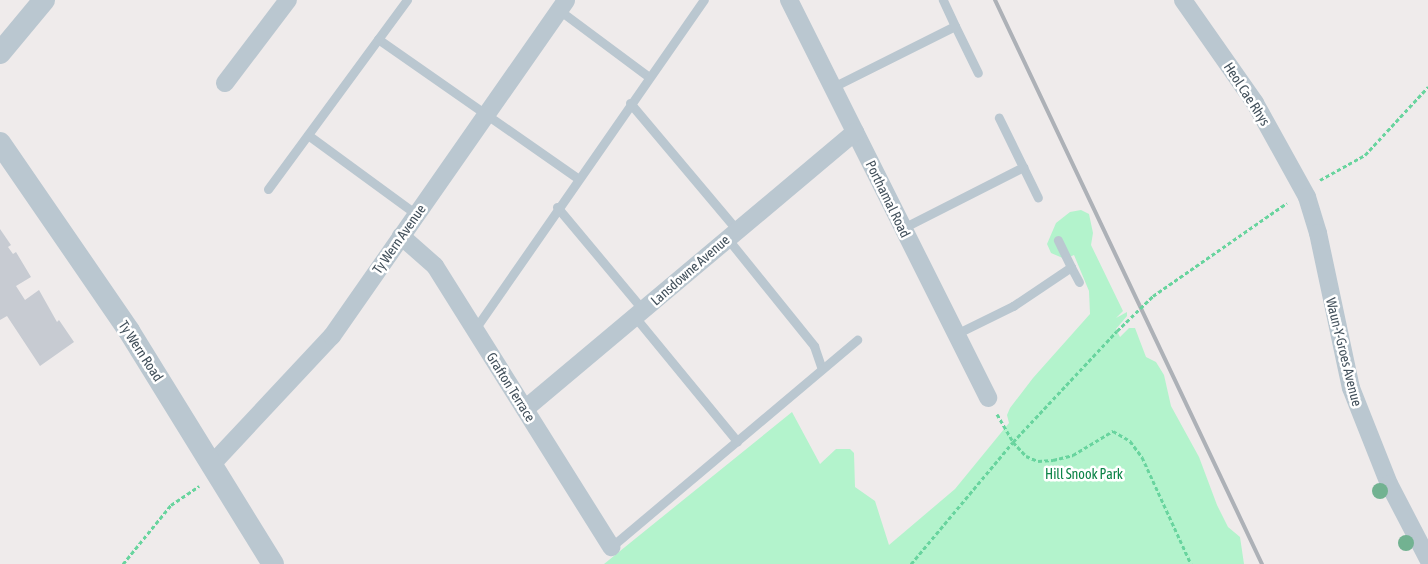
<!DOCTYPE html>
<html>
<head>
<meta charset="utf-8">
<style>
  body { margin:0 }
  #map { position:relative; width:1428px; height:564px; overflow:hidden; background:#efebeb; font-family:"Asap Condensed",sans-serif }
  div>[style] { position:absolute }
  .green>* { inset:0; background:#b3f3cc }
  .building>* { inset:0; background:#c7cbd2 }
  .path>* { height:3px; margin-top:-1.5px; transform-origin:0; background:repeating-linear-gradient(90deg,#68d49e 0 4px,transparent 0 6.5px) }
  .service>* { height:9px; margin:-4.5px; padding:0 4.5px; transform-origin:4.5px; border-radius:4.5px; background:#bac7d0 }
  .minor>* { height:18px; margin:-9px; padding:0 9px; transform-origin:9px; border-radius:9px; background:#bac7d0 }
  .tertiary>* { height:22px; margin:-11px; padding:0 11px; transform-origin:11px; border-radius:11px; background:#bac7d0 }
  .rail>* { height:4px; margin:-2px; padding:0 2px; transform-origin:2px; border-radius:2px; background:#adb1b7 }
  .path-bridge>* { height:3px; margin-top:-1.5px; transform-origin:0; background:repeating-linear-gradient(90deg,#68d49e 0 4px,transparent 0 6.5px) }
  .trees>* { width:16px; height:16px; margin:-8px; border-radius:50%; background:#72b291 }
  span { translate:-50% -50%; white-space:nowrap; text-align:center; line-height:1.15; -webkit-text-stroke:5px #fff; paint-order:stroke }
  .street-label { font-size:14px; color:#42505b }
  .park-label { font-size:14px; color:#0c8347 }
</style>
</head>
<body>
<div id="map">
  <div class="green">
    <i style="clip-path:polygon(1081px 210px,1089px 214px,1093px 233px,1091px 245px,1123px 311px,1116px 318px,1127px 312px,1127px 316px,1116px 329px,1120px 337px,1129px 328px,1135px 328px,1146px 357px,1156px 362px,1164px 375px,1171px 406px,1199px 457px,1217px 505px,1228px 527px,1240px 537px,1244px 564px,604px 564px,792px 412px,820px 464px,836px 449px,850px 449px,854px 453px,855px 487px,875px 501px,889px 545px,955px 489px,1009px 423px,1007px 415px,1010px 408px,1033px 378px,1090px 314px,1089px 291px,1074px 255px,1065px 259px,1051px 253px,1047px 244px,1056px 223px,1070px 212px)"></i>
  </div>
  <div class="building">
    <i style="clip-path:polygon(0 229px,11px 245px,8px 247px,13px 254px,16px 252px,31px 277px,16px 286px,25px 300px,39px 290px,57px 322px,59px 320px,74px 342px,40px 366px,7px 316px,0 320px)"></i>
  </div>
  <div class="path">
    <i style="left:1320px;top:180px;width:51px;rotate:-29.1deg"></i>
    <i style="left:1365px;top:155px;width:93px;rotate:-47.2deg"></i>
    <i style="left:1153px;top:296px;width:163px;rotate:-34.8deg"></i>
    <i style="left:997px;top:414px;width:32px;rotate:60deg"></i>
    <i style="left:1013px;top:442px;width:152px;rotate:-46.9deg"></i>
    <i style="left:123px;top:564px;width:76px;rotate:-50.9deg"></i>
    <i style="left:171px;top:505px;width:34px;rotate:-34deg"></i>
    <i style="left:911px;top:564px;width:159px;rotate:-50.1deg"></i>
    <i style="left:1013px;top:442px;width:19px;rotate:47deg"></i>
    <i style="left:1026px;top:456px;width:13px;rotate:23deg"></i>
    <i style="left:1038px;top:461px;width:15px;rotate:-4deg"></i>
    <i style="left:1053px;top:460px;width:21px;rotate:-14deg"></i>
    <i style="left:1073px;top:455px;width:47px;rotate:-31deg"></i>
    <i style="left:1113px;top:431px;width:20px;rotate:30deg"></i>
    <i style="left:1130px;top:441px;width:20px;rotate:53deg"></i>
    <i style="left:1142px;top:457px;width:118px;rotate:65.4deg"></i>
  </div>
  <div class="service">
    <i style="left:559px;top:10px;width:112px;rotate:36.7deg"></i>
    <i style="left:955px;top:26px;width:52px;rotate:63.9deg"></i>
    <i style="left:378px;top:39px;width:243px;rotate:34.9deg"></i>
    <i style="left:833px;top:87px;width:136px;rotate:-26.6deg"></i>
    <i style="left:955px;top:26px;width:29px;rotate:-115deg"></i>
    <i style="left:630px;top:103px;width:166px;rotate:49.9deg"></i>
    <i style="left:308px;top:135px;width:134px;rotate:36.2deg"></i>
    <i style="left:1023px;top:167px;width:34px;rotate:64deg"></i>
    <i style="left:268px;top:189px;width:235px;rotate:-53.7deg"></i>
    <i style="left:557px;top:207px;width:134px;rotate:50.1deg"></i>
    <i style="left:903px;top:228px;width:135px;rotate:-26.9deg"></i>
    <i style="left:1023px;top:167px;width:55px;rotate:-116.1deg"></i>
    <i style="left:727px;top:238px;width:139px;rotate:51.1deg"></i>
    <i style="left:814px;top:346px;width:24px;rotate:71deg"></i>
    <i style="left:1071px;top:267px;width:17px;rotate:62deg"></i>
    <i style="left:635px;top:317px;width:161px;rotate:50.6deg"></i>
    <i style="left:475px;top:329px;width:401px;rotate:-55.2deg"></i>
    <i style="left:956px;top:334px;width:64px;rotate:-26.2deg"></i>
    <i style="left:1013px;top:306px;width:70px;rotate:-33.9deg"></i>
    <i style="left:1071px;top:267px;width:30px;rotate:-116deg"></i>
    <i style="left:611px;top:547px;width:322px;rotate:-40.1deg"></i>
  </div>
  <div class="minor">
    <i style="left:789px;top:0;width:445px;rotate:63.4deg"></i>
    <i style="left:1183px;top:0;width:126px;rotate:55deg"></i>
    <i style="left:1255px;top:103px;width:107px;rotate:61deg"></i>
    <i style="left:1307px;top:197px;width:38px;rotate:73deg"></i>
    <i style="left:1318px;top:233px;width:158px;rotate:78deg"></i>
    <i style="left:1351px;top:388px;width:103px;rotate:68.4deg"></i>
    <i style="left:1389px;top:484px;width:85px;rotate:62.5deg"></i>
    <i style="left:225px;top:83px;width:104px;rotate:-52.8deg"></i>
    <i style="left:401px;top:236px;width:45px;rotate:41.4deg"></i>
    <i style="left:435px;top:266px;width:332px;rotate:57.9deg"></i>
    <i style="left:525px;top:409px;width:431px;rotate:-40deg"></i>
    <i style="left:213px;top:463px;width:174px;rotate:-46.9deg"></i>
    <i style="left:332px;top:336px;width:409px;rotate:-55.1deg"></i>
  </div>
  <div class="tertiary">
    <i style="left:0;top:53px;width:69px;rotate:-50.3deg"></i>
    <i style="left:0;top:143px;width:228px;rotate:55.5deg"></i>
    <i style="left:129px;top:331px;width:274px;rotate:58.3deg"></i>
  </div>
  <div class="rail">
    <i style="left:995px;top:0;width:624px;rotate:64.67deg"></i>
  </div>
  <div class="path-bridge">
    <i style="left:1117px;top:331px;width:50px;rotate:-44.2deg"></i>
  </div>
  <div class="trees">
    <i style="left:1380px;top:491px"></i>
    <i style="left:1406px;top:543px"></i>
  </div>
  <div class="street-label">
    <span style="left:1247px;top:94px;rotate:57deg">Heol Cae Rhys</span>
    <span style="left:888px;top:199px;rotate:64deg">Porthamal Road</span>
    <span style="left:399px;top:239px;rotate:-55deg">Ty Wern Avenue</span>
    <span style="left:690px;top:270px;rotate:-41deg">Lansdowne Avenue</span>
    <span style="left:141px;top:351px;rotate:57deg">Ty Wern Road</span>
    <span style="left:1344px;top:352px;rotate:76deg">Waun-Y-Groes Avenue</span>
    <span style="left:511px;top:387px;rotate:58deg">Grafton Terrace</span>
  </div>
  <div class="park-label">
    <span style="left:1084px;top:474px">Hill Snook Park</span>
  </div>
</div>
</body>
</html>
